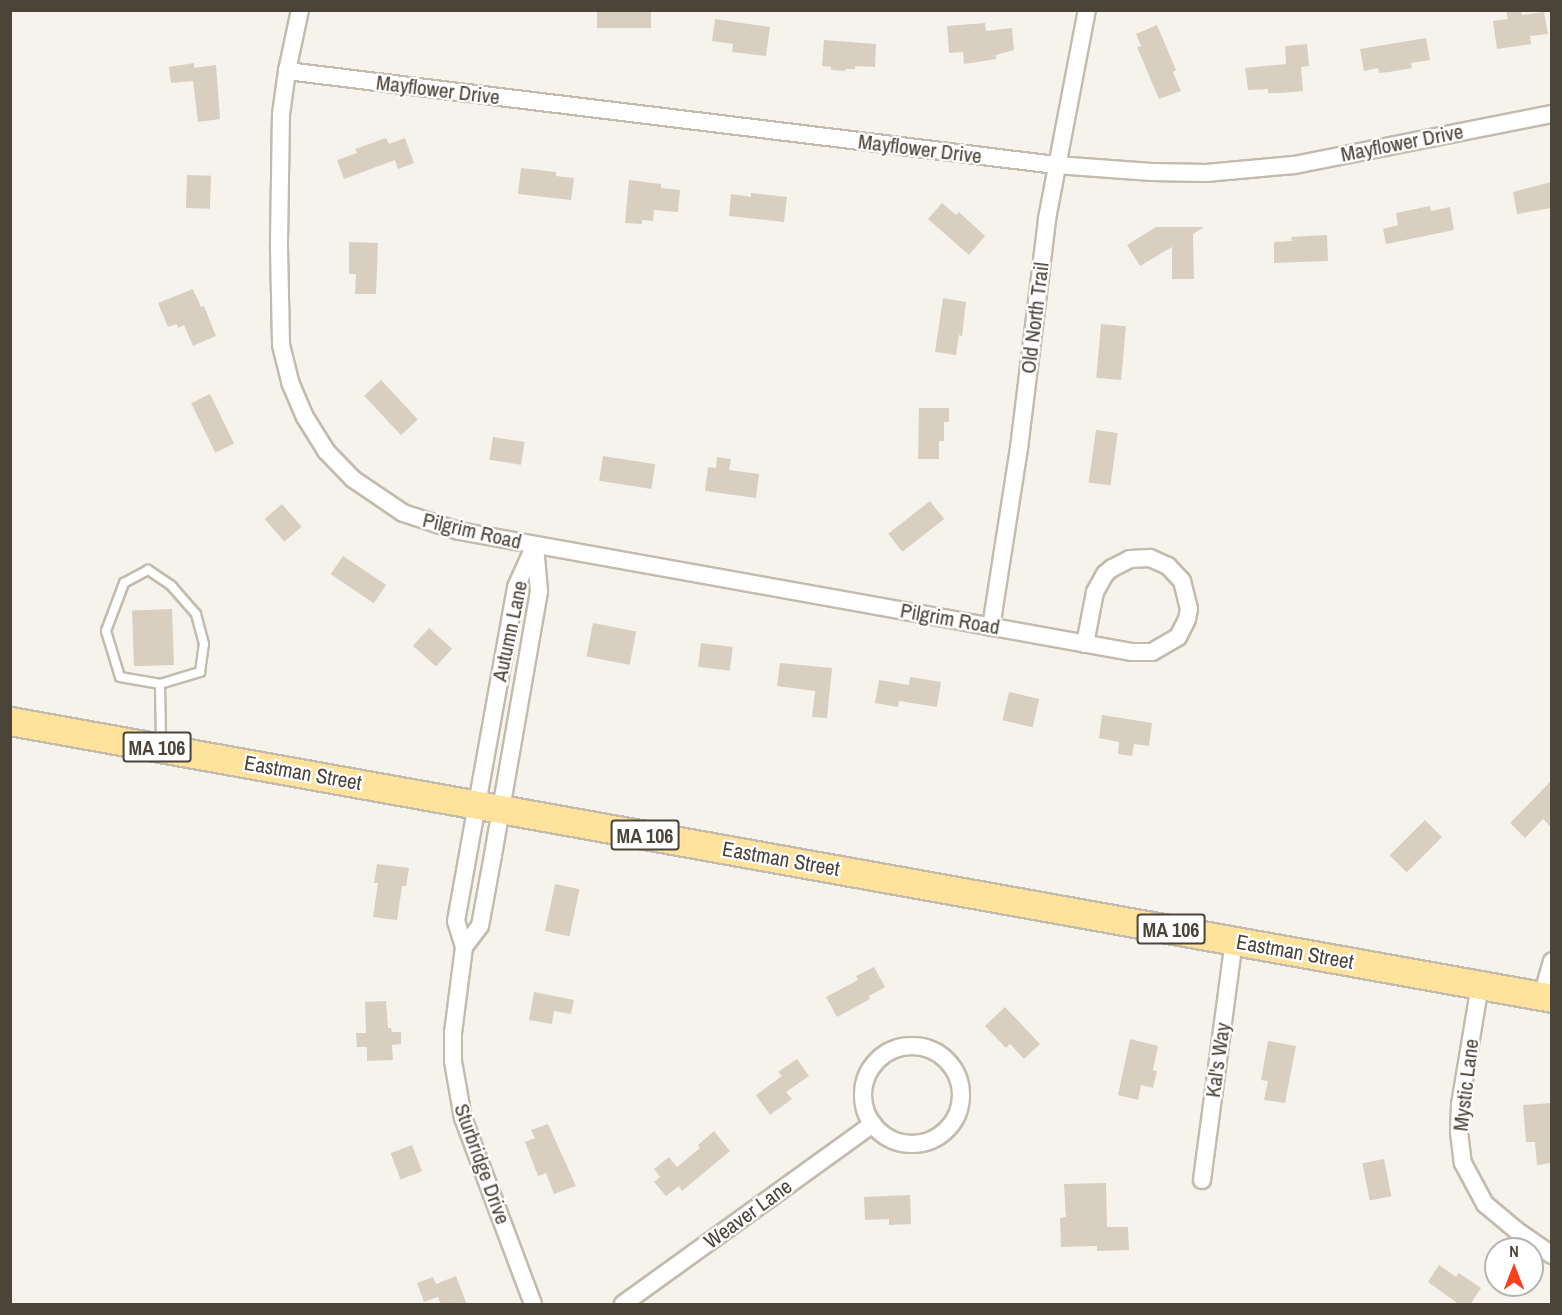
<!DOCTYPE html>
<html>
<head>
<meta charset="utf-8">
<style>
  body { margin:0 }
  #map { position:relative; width:1562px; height:1315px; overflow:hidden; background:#f6f3ec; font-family:"Archivo Narrow",sans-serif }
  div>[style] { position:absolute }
  .building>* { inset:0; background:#d8cfc1; transform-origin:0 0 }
  .roads { filter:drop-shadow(2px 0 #c2bbae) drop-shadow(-2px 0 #c2bbae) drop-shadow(0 2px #c2bbae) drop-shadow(0 -2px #c2bbae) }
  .service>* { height:8px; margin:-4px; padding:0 4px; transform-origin:4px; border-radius:4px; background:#fff }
  .minor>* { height:16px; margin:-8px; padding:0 8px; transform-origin:8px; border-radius:8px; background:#fff }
  .minor>.ring { margin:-8px; padding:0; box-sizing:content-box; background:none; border:16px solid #fff; border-radius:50% }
  .primary>* { height:27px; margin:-13.5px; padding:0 13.5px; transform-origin:13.5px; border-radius:13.5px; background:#ffe39c }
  span { translate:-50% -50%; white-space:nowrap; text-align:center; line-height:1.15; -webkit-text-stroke:4.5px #fff; paint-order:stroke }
  .shield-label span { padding:2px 4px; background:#fff; border:2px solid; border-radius:4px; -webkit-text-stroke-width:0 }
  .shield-label { font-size:20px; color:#4b4439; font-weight:700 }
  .street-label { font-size:21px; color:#4b4439 }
  .frame { position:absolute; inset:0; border:12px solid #4b4439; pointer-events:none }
  .north { position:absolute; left:1484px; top:1237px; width:60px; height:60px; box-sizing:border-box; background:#fff; border:2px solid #b7b4b0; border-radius:50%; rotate:0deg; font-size:16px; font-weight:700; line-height:24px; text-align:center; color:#4b4439 }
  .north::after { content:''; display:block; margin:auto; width:21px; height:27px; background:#fc3f1d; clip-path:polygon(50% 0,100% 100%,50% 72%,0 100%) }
</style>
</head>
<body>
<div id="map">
  <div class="building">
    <i style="left:597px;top:10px;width:54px;height:18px"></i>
    <i style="clip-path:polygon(1506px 10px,1521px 10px,1522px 15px,1544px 12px,1548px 34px,1530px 36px,1531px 44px,1497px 49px,1493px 21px,1508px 19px)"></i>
    <i style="clip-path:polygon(715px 19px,770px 27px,766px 56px,732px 52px,733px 44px,712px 41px)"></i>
    <i style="clip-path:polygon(985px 23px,986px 31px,1012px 28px,1014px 50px,996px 55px,996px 59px,964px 64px,963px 52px,949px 53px,947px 26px)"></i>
    <i style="clip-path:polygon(1157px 25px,1176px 70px,1173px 72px,1181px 91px,1159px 99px,1137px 47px,1141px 46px,1136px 34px)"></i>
    <i style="clip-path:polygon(1426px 38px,1430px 60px,1411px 63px,1412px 68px,1389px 72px,1379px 73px,1378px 68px,1364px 71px,1360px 49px)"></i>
    <i style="clip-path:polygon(824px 40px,876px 44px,875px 67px,855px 66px,855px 69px,845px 69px,845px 71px,831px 70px,831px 67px,822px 66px)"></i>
    <i style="clip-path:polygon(1307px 44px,1309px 66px,1301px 67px,1303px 91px,1281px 93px,1268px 93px,1268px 89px,1248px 90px,1245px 68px,1286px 64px,1285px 46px)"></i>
    <i style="clip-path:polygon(194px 63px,194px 68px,216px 65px,220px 119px,198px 122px,193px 81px,171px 83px,169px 67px)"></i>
    <i style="clip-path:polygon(386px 138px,389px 144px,405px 138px,414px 163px,398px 169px,395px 160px,344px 179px,337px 160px,357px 153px,355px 149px)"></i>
    <i style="clip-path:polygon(521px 168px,556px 172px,556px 176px,574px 178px,571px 200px,518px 194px)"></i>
    <i style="left:187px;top:175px;width:24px;height:33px;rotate:2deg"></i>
    <i style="clip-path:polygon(629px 180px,661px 184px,661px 188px,680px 190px,678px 212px,654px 210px,653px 221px,642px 220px,642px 224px,625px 223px)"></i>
    <i style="clip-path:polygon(1551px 182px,1551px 208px,1517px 214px,1513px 192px)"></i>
    <i style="clip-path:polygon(751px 193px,787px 197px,784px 222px,729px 216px,731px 194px,751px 197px)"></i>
    <i style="clip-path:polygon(942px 203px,956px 215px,959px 212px,985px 236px,969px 255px,928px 219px)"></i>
    <i style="clip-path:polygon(1430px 206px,1431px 211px,1450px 207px,1454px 230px,1386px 244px,1383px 229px,1398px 225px,1396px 213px)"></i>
    <i style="clip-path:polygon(1156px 227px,1204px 227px,1193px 234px,1194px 279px,1172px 279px,1172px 247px,1140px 266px,1127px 245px)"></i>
    <i style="clip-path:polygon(1327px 235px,1328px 261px,1274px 263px,1274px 242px,1292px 241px,1291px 237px)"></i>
    <i style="clip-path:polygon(349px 242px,378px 243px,376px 294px,355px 294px,356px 274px,349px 274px)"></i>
    <i style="clip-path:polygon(193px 289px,201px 307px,204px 306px,216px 336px,193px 346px,184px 325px,178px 328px,177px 324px,168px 327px,158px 303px)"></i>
    <i style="clip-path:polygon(943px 298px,966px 302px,962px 336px,959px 335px,956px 355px,935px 352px)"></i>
    <i style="left:1101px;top:324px;width:25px;height:54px;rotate:5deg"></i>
    <i style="left:381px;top:380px;width:54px;height:23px;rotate:47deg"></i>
    <i style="left:210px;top:394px;width:55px;height:21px;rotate:64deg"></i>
    <i style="clip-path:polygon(919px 408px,949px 408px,949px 422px,944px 422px,944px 441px,939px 441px,939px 459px,918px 459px)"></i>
    <i style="left:1096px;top:430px;width:22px;height:53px;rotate:8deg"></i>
    <i style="left:493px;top:437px;width:32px;height:23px;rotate:9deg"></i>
    <i style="left:603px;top:456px;width:53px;height:25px;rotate:9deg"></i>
    <i style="clip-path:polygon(717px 457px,731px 459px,729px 470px,759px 474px,756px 498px,705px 491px,708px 467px,716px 468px)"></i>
    <i style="left:930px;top:501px;width:23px;height:53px;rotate:52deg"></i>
    <i style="left:282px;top:504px;width:30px;height:23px;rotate:49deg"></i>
    <i style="left:343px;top:556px;width:52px;height:22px;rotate:34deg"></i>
    <i style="left:172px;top:609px;width:56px;height:40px;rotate:88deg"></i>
    <i style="left:593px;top:623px;width:44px;height:34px;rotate:11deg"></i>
    <i style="left:429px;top:628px;width:31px;height:24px;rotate:42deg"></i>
    <i style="left:701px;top:643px;width:32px;height:24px;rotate:7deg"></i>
    <i style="clip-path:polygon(780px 663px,832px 668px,827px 718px,812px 717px,815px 691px,777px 686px)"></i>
    <i style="clip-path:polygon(910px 677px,941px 682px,937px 707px,899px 701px,898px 707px,875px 703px,879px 680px,909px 685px)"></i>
    <i style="left:1009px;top:692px;width:31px;height:29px;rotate:13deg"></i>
    <i style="clip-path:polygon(1102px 715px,1152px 723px,1149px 746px,1134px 744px,1132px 756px,1118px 754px,1119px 742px,1099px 738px)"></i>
    <i style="clip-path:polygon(1551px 781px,1551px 827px,1543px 819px,1525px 838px,1510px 823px)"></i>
    <i style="left:1425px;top:820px;width:24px;height:50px;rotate:45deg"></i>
    <i style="clip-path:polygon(377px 864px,409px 868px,406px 886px,402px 886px,397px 920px,373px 917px,378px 883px,374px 883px)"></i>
    <i style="left:555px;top:884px;width:25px;height:48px;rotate:12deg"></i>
    <i style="clip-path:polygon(874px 967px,885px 987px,869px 996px,870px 999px,837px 1017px,826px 997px,858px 980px,856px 976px)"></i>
    <i style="clip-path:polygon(534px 992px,574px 1000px,571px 1014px,554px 1011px,552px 1024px,529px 1020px)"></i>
    <i style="clip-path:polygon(386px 1001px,388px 1028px,391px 1028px,392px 1032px,401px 1032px,401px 1044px,392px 1045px,393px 1060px,367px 1061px,367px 1047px,357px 1047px,356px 1033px,366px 1033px,365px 1002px)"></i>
    <i style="clip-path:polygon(1005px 1007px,1040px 1044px,1024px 1059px,1010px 1044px,1006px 1048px,985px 1026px)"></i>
    <i style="clip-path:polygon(1130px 1039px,1158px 1046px,1153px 1070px,1157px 1071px,1153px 1088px,1141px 1085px,1138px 1100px,1118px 1095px)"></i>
    <i style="clip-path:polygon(1268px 1041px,1296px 1046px,1285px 1103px,1264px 1100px,1268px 1081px,1261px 1080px)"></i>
    <i style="clip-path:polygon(797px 1059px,809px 1076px,786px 1092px,792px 1099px,770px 1115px,756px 1095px,782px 1076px,778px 1072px)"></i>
    <i style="clip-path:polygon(1551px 1103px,1551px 1163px,1537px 1165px,1535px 1142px,1526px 1142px,1523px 1105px)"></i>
    <i style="clip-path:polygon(548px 1124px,576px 1186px,554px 1194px,546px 1173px,538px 1176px,525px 1142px,535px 1138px,531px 1130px)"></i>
    <i style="clip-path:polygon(714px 1131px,730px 1151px,682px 1191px,679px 1186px,666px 1196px,654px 1182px,660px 1177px,654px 1169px,669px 1157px,677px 1167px,700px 1148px,698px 1145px)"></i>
    <i style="left:412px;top:1145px;width:28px;height:23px;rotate:69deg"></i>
    <i style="left:1384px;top:1159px;width:38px;height:22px;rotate:79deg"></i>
    <i style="clip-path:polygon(1106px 1183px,1107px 1227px,1128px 1227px,1129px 1250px,1097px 1251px,1097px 1246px,1061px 1247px,1060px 1218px,1066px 1217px,1064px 1184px)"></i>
    <i style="clip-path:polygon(910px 1195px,911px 1224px,889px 1225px,889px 1219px,865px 1220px,864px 1197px)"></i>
    <i style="clip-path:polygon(1439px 1265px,1456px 1277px,1459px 1273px,1481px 1288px,1470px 1305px,1460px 1305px,1428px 1282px)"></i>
    <i style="clip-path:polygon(456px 1276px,467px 1305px,441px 1305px,438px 1297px,424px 1302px,417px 1283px,433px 1277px,436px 1284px)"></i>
  </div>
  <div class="roads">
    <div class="service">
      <i style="left:160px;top:684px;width:42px;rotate:-16.7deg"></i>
      <i style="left:200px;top:672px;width:28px;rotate:-82deg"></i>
      <i style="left:204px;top:644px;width:31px;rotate:-105deg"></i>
      <i style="left:196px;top:614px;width:37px;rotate:-131deg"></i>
      <i style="left:172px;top:586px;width:29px;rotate:-146deg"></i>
      <i style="left:148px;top:570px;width:27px;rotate:152deg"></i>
      <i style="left:124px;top:583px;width:51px;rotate:110.6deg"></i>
      <i style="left:106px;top:631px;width:48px;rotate:73.1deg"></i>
      <i style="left:120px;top:677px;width:41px;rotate:9.9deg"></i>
      <i style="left:160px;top:684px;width:60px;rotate:89deg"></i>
    </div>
    <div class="minor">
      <i style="left:300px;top:10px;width:62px;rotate:102deg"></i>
      <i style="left:287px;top:71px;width:43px;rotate:97.9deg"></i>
      <i style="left:281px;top:114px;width:134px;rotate:90.9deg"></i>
      <i style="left:279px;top:248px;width:97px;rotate:88.8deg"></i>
      <i style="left:281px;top:345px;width:38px;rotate:76deg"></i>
      <i style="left:290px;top:382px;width:38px;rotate:67deg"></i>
      <i style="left:305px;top:417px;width:40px;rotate:58deg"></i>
      <i style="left:326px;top:451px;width:39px;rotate:46deg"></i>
      <i style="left:353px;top:479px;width:60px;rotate:34.2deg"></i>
      <i style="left:403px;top:513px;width:59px;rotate:17.8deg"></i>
      <i style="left:459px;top:531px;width:684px;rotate:10.19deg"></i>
      <i style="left:1132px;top:652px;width:20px"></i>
      <i style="left:1152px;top:652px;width:30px;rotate:-30deg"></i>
      <i style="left:1178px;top:637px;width:20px;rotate:-63deg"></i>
      <i style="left:1187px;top:619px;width:10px;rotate:-79deg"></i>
      <i style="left:1189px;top:609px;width:29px;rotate:-104deg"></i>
      <i style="left:1182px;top:581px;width:21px;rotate:-133deg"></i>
      <i style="left:1168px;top:566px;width:20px;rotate:-156deg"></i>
      <i style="left:1150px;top:558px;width:20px;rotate:177deg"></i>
      <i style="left:1130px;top:559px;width:20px;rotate:153deg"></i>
      <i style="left:1112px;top:568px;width:9px;rotate:139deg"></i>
      <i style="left:1105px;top:574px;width:21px;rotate:119deg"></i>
      <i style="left:1095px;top:592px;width:53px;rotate:100.9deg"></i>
      <i style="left:287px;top:71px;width:775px;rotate:6.97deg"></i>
      <i style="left:1056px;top:165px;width:96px;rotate:4.2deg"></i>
      <i style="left:1152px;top:172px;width:54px;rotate:1.1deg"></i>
      <i style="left:1206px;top:173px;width:88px;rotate:-5.2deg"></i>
      <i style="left:1294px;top:165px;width:263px;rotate:-11.2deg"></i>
      <i style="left:991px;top:627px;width:181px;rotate:-81.1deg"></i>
      <i style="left:1019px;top:448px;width:231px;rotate:-83deg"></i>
      <i style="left:1047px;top:219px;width:213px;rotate:-79.2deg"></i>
      <i style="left:464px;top:947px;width:26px;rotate:-53deg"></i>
      <i style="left:480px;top:926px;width:72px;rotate:-79.6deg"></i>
      <i style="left:493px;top:855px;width:268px;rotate:-80.1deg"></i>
      <i style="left:539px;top:591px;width:45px;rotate:-95.1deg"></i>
      <i style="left:1480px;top:985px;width:121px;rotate:99.5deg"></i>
      <i style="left:1460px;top:1104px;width:28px;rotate:92deg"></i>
      <i style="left:1459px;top:1132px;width:31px;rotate:83deg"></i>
      <i style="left:1463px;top:1163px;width:47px;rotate:61.8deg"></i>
      <i style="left:1485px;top:1204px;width:40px;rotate:40deg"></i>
      <i style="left:1516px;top:1230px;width:44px;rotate:34.8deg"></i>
      <i style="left:1542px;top:996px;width:36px;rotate:-74deg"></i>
      <i class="ring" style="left:863px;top:1046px;width:82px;height:82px"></i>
      <i style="left:1202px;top:1180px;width:241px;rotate:-82.4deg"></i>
      <i style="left:533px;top:1304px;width:199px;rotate:-110.6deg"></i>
      <i style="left:463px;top:1118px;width:58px;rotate:-100deg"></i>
      <i style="left:453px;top:1061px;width:28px;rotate:-90deg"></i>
      <i style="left:453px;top:1033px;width:87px;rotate:-82.7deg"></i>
      <i style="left:464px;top:947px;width:27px;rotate:-107deg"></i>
      <i style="left:456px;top:921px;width:339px;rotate:-79.8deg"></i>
      <i style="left:516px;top:587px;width:46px;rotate:-65.7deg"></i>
      <i style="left:623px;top:1304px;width:308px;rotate:-35.8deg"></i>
    </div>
    <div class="primary">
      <i style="left:10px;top:721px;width:1567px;rotate:10.18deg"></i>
    </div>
  </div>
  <div class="shield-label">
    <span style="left:157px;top:747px">MA 106</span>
    <span style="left:645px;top:835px">MA 106</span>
    <span style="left:1171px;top:929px">MA 106</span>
  </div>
  <div class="street-label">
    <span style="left:438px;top:90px;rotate:7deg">Mayflower Drive</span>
    <span style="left:1402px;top:143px;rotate:-11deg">Mayflower Drive</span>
    <span style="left:920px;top:149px;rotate:7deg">Mayflower Drive</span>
    <span style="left:1035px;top:318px;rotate:-83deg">Old North Trail</span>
    <span style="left:472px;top:531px;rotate:13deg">Pilgrim Road</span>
    <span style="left:950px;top:619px;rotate:10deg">Pilgrim Road</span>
    <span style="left:510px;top:631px;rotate:-78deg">Autumn Lane</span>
    <span style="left:303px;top:773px;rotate:10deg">Eastman Street</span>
    <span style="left:781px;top:859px;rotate:10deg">Eastman Street</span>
    <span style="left:1295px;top:952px;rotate:10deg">Eastman Street</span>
    <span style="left:1218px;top:1060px;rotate:-82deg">Kal's Way</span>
    <span style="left:1466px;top:1085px;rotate:-83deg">Mystic Lane</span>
    <span style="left:482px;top:1164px;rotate:70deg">Sturbridge Drive</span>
    <span style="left:748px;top:1214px;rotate:-36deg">Weaver Lane</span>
  </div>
  <div class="frame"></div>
  <div class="north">N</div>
</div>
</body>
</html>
